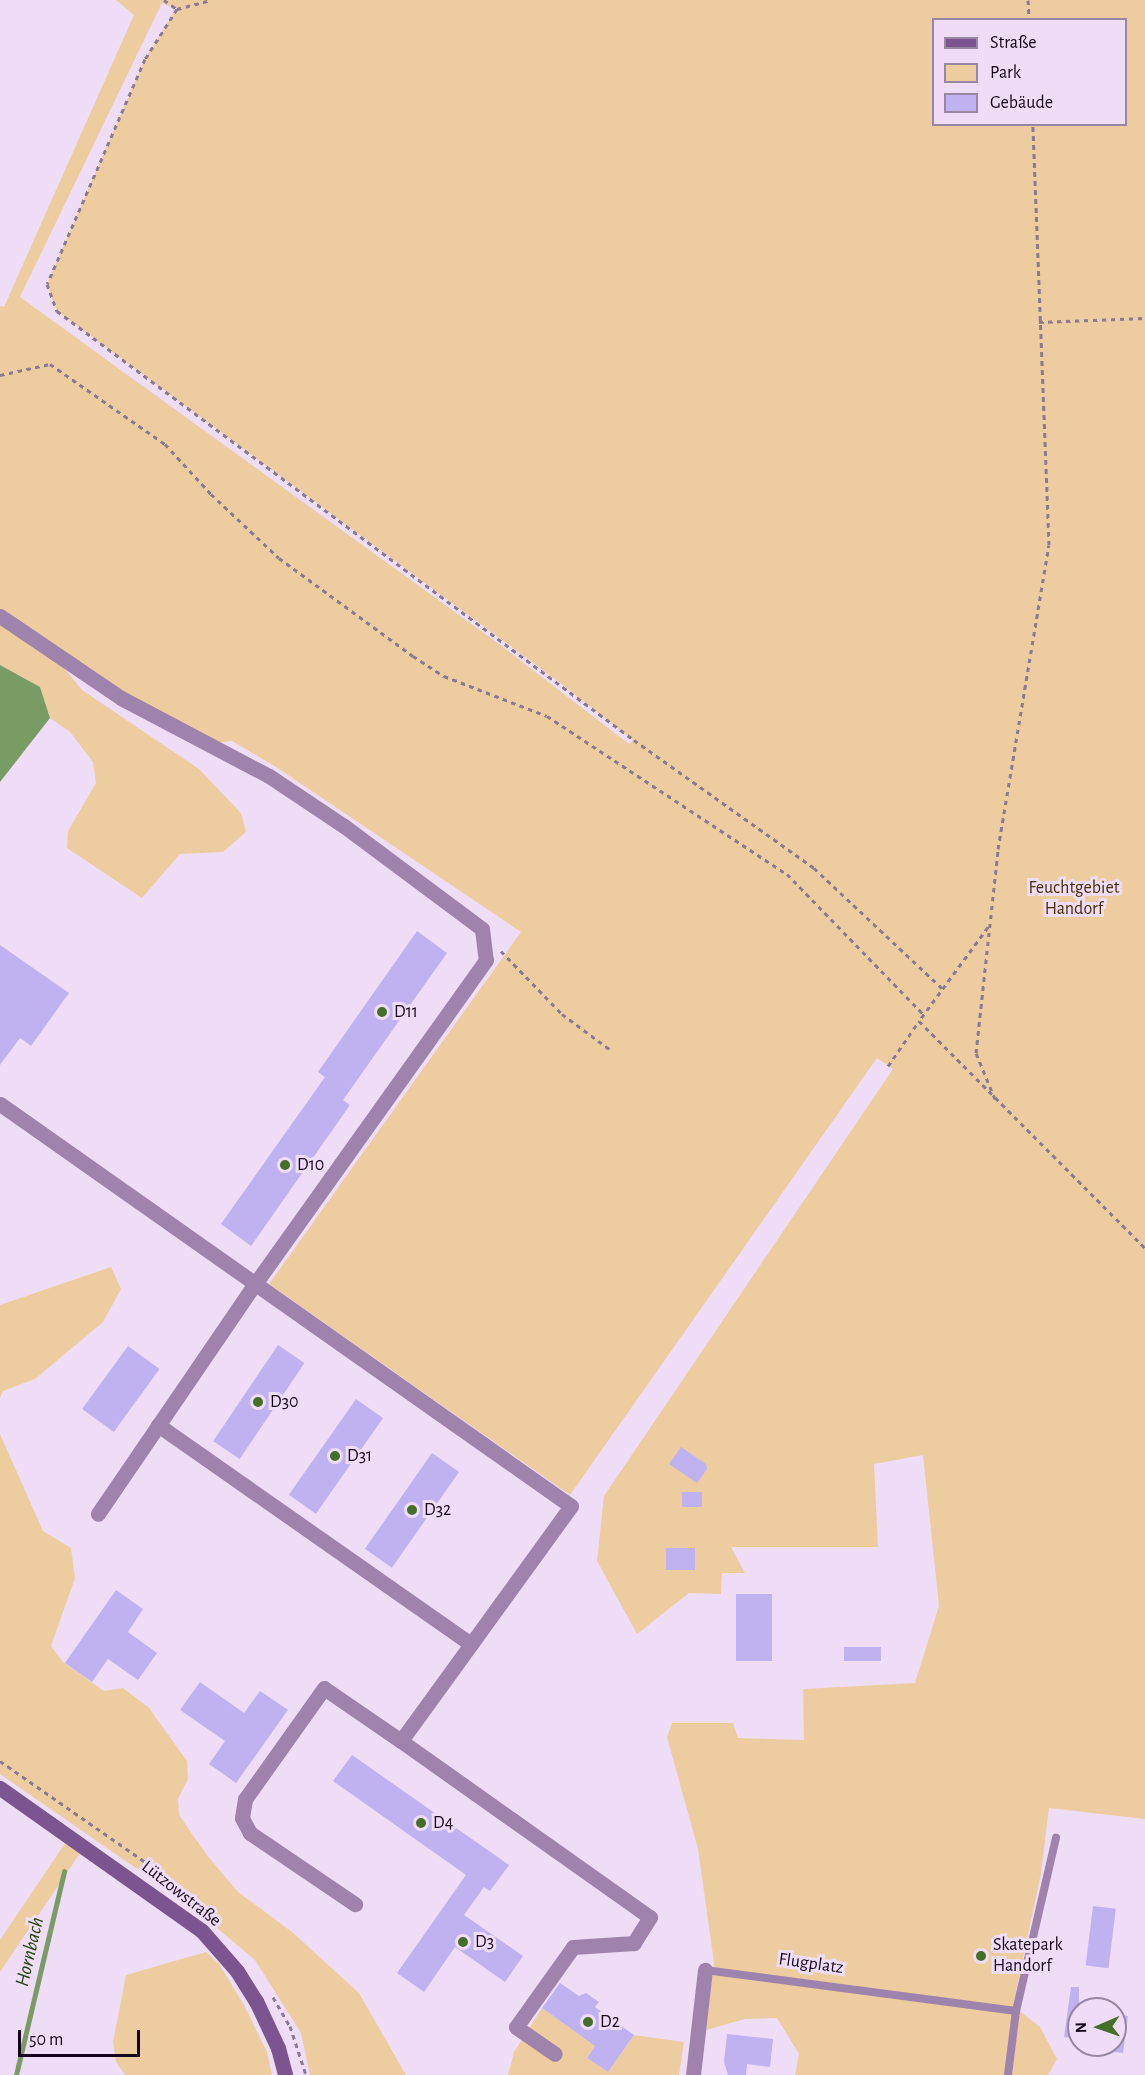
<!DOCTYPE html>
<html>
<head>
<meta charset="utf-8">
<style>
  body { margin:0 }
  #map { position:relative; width:1145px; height:2075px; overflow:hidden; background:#efddf8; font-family:"Alegreya Sans",sans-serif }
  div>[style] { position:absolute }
  .green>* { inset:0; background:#edcca0; transform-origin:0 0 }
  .water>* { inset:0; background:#799c64 }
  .stream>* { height:4.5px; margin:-2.25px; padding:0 2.25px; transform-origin:2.25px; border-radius:2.25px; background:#799c64 }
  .building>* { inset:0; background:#c0b2f1; transform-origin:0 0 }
  .path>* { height:3px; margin-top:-1.5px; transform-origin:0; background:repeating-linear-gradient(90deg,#8b7a93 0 4.5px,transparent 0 9px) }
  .lane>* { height:8px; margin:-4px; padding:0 4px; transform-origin:4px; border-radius:4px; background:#9f83ac }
  .street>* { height:15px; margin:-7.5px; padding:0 7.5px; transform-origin:7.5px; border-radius:7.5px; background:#9f83ac }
  .secondary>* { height:15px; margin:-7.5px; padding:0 7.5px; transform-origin:7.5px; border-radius:7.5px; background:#7c548f }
  .dots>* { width:16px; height:16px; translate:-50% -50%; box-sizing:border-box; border:3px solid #efddf8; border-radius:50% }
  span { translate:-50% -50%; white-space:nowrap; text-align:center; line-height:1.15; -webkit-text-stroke:6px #efddf8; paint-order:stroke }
  .park-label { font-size:18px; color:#4a2e00 }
  .poi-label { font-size:18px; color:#15051c }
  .left { translate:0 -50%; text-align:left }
  .street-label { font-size:18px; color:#15051c }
  .water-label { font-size:20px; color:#204103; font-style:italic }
  .legend { position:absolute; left:932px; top:18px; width:195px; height:108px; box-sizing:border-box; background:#efddf8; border:2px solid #9887a0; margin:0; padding:8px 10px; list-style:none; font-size:18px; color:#15051c }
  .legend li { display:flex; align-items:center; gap:12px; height:30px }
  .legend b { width:30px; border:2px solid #9887a0 }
  .north { position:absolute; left:1067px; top:1997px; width:60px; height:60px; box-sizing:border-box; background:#efddf8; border:2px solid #9887a0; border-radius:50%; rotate:268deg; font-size:16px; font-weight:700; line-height:24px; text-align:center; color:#15051c }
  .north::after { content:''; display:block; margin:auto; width:21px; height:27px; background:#456e29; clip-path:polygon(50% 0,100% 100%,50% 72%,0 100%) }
  .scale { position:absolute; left:18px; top:2030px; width:122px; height:27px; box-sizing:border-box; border:3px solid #15051c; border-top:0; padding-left:8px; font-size:18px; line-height:21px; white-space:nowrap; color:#15051c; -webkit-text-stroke:4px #efddf8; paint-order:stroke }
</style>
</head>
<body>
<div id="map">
  <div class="green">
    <i style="clip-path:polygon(evenodd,116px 0,1145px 0,1145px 1819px,1049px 1808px,1041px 1873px,1013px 2006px,1040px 2027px,1057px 2059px,1048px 2075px,795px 2075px,799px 2054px,777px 2018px,745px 2019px,706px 2030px,714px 1963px,698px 1849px,667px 1737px,672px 1723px,733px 1723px,738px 1738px,804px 1740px,803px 1689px,915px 1683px,939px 1606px,923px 1455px,874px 1464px,878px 1547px,731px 1547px,745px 1573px,722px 1573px,721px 1594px,689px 1593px,637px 1634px,597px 1561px,604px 1496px,893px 1069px,877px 1058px,570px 1495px,269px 1284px,521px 932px,276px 767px,232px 741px,205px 744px,51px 652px,82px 690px,199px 769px,241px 813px,246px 832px,223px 852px,180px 854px,142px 898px,67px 848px,68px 831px,96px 783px,93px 762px,70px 732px,50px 718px,40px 687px,0 665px,0 306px,4px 307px,134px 15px,116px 0,162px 3px,176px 9px,145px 59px,47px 284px,57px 311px,563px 685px,633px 740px,629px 744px,499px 644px,20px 297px,162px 3px,116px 0,934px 20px,1126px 20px,1126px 124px,934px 124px,934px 20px)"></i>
    <i style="clip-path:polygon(111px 1267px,121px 1289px,103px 1322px,35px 1379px,3px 1391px,0 1398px,0 1305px)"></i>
    <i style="clip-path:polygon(0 1434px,43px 1531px,71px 1548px,75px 1578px,51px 1646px,63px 1662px,104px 1691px,123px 1688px,149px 1708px,187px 1761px,188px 1779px,178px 1799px,179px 1815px,206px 1854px,238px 1892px,292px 1932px,359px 1993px,406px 2075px,310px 2075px,301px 2033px,255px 1960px,192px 1907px,0 1774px)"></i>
    <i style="left:66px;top:1842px;width:18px;height:240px;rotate:34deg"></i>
    <i style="clip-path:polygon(206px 1952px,219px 1964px,244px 2005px,267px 2052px,272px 2075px,125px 2075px,116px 2062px,113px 2042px,126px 1975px)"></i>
    <i style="clip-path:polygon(542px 2008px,595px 2046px,587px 2058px,608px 2072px,634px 2035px,684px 2042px,679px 2075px,508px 2075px,514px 2052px)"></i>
  </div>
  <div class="water">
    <i style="clip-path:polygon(0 665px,40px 687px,50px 718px,0 782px)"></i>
  </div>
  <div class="stream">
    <i style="left:16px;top:2075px;width:209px;rotate:-76.7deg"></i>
  </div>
  <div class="building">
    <i style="clip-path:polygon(417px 931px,447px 953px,343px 1100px,350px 1105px,251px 1246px,221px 1224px,325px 1077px,318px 1072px)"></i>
    <i style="clip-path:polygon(0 945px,69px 993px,31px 1046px,20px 1038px,0 1065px)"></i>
    <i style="left:278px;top:1345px;width:32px;height:116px;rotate:34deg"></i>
    <i style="left:128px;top:1346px;width:39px;height:78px;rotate:36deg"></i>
    <i style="left:356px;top:1399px;width:33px;height:117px;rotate:35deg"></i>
    <i style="clip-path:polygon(681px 1447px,706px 1464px,707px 1469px,697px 1483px,669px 1464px)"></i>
    <i style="left:432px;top:1453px;width:33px;height:117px;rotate:35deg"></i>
    <i style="left:702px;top:1492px;width:15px;height:20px;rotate:90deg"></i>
    <i style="left:666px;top:1548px;width:29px;height:22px"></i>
    <i style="clip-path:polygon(116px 1590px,143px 1609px,128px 1632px,157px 1653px,138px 1680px,108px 1659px,92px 1682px,65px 1663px)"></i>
    <i style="left:736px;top:1594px;width:36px;height:67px"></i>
    <i style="left:844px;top:1647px;width:37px;height:14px"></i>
    <i style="clip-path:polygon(200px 1682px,244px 1713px,260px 1691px,288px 1710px,236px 1783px,209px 1764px,225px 1741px,180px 1710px)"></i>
    <i style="clip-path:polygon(352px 1755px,509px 1865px,490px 1891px,484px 1887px,464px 1915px,523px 1956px,505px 1982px,455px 1947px,424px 1992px,397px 1973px,466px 1875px,333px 1781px)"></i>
    <i style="left:1093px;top:1906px;width:23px;height:60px;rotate:7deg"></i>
    <i style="clip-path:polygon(560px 1983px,579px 1996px,586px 1993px,599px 2002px,595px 2007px,634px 2035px,608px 2072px,587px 2058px,595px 2046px,542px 2008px)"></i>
    <i style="clip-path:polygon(1071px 1987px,1079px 1987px,1079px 2039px,1064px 2037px)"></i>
    <i style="clip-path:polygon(1115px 2014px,1128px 2016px,1123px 2053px,1115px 2052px)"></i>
    <i style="clip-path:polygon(727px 2034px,773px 2039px,770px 2067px,747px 2064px,746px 2075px,728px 2075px,724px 2062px)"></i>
  </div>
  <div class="path">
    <i style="left:164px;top:0;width:16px;rotate:35deg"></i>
    <i style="left:177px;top:9px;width:59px;rotate:122.6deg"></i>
    <i style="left:145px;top:59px;width:245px;rotate:113.5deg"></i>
    <i style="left:47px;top:284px;width:29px;rotate:70deg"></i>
    <i style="left:57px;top:311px;width:719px;rotate:36.63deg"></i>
    <i style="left:634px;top:740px;width:221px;rotate:35.4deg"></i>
    <i style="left:814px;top:868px;width:177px;rotate:43.2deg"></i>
    <i style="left:1028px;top:0;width:20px;rotate:87deg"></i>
    <i style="left:177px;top:9px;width:34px;rotate:-15deg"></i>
    <i style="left:1039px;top:322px;width:106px;rotate:-2.2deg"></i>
    <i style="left:0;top:375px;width:51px;rotate:-12.4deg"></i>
    <i style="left:50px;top:364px;width:140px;rotate:34.8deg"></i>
    <i style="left:165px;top:444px;width:68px;rotate:47.4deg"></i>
    <i style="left:211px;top:494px;width:93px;rotate:43.3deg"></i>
    <i style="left:279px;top:558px;width:166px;rotate:36.2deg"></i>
    <i style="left:413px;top:656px;width:37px;rotate:33deg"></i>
    <i style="left:444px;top:676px;width:110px;rotate:21.2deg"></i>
    <i style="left:547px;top:716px;width:287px;rotate:33.4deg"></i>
    <i style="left:787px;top:874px;width:197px;rotate:45.8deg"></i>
    <i style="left:988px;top:927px;width:117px;rotate:126.3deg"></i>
    <i style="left:919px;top:1021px;width:320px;rotate:45.1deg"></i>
    <i style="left:501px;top:951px;width:88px;rotate:45.9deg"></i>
    <i style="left:562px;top:1014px;width:62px;rotate:36.5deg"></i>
    <i style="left:888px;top:1066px;width:55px;rotate:-55.4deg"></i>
    <i style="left:995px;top:1099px;width:50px;rotate:-112.4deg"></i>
    <i style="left:976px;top:1053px;width:205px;rotate:-83.8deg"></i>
    <i style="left:998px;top:849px;width:308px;rotate:-80.5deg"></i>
    <i style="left:1049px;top:545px;width:421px;rotate:-92.2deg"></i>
    <i style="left:0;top:1761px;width:212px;rotate:34.8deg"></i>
    <i style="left:174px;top:1882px;width:44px;rotate:45deg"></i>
    <i style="left:273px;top:1997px;width:34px;rotate:60deg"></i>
    <i style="left:290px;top:2026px;width:52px;rotate:71.9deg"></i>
  </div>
  <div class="lane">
    <i style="left:705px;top:1970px;width:314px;rotate:7.5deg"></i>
    <i style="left:1008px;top:2075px;width:64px;rotate:-82.9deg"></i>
    <i style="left:1016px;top:2011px;width:178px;rotate:-77deg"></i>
  </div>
  <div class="street">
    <i style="left:0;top:616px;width:146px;rotate:34.1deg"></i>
    <i style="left:121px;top:698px;width:167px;rotate:27.8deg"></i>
    <i style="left:269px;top:776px;width:90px;rotate:33.7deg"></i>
    <i style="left:344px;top:826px;width:172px;rotate:36.7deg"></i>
    <i style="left:482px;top:929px;width:31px;rotate:83deg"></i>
    <i style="left:486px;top:960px;width:399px;rotate:125.5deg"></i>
    <i style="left:254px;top:1285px;width:277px;rotate:124.3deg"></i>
    <i style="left:0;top:1104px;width:698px;rotate:35.15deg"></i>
    <i style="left:571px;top:1506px;width:290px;rotate:125.9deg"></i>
    <i style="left:401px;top:1741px;width:93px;rotate:-145.5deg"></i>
    <i style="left:324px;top:1688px;width:136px;rotate:125.4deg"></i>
    <i style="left:245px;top:1799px;width:19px;rotate:99deg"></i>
    <i style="left:242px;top:1818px;width:17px;rotate:62deg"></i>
    <i style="left:250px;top:1833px;width:127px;rotate:34.1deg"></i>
    <i style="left:158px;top:1425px;width:382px;rotate:35deg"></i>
    <i style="left:401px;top:1741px;width:305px;rotate:35.3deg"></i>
    <i style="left:650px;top:1917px;width:31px;rotate:122deg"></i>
    <i style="left:634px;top:1943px;width:61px;rotate:176.2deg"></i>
    <i style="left:573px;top:1947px;width:98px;rotate:125.5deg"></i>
    <i style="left:516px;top:2027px;width:47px;rotate:34.7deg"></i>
    <i style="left:693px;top:2075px;width:106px;rotate:-83.5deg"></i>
  </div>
  <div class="secondary">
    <i style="left:0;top:1788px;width:247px;rotate:35.3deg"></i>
    <i style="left:202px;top:1931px;width:53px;rotate:48.8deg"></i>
    <i style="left:237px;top:1971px;width:36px;rotate:58deg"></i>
    <i style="left:256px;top:2001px;width:52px;rotate:64.9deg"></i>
    <i style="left:278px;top:2048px;width:28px;rotate:75deg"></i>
  </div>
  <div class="dots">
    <i style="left:382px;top:1012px;background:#456e29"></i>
    <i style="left:285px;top:1165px;background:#456e29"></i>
    <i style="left:258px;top:1402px;background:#456e29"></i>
    <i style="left:335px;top:1456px;background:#456e29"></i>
    <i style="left:412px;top:1510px;background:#456e29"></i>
    <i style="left:421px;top:1823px;background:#456e29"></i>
    <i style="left:463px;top:1942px;background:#456e29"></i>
    <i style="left:981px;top:1956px;background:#456e29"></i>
    <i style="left:588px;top:2022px;background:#456e29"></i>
  </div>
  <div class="park-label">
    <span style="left:1074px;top:899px">Feuchtgebiet<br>Handorf</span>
  </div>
  <div class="poi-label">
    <span class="left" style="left:394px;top:1012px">D11</span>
    <span class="left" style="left:297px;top:1165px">D10</span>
    <span class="left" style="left:270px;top:1402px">D30</span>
    <span class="left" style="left:347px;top:1456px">D31</span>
    <span class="left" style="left:424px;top:1510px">D32</span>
    <span class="left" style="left:433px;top:1823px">D4</span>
    <span class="left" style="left:475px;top:1942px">D3</span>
    <span class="left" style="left:993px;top:1956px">Skatepark<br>Handorf</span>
    <span class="left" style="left:600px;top:2022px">D2</span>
  </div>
  <div class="street-label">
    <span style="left:181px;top:1894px;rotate:38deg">Lützowstraße</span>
    <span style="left:811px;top:1964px;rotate:8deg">Flugplatz</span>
  </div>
  <div class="water-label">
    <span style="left:30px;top:1952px;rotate:-77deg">Hornbach</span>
  </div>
  <ul class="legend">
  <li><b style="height:8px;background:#7c548f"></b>Straße</li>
  <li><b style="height:16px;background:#edcca0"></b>Park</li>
  <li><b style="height:16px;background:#c0b2f1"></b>Gebäude</li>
  </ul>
  <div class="north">N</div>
  <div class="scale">50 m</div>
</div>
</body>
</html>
